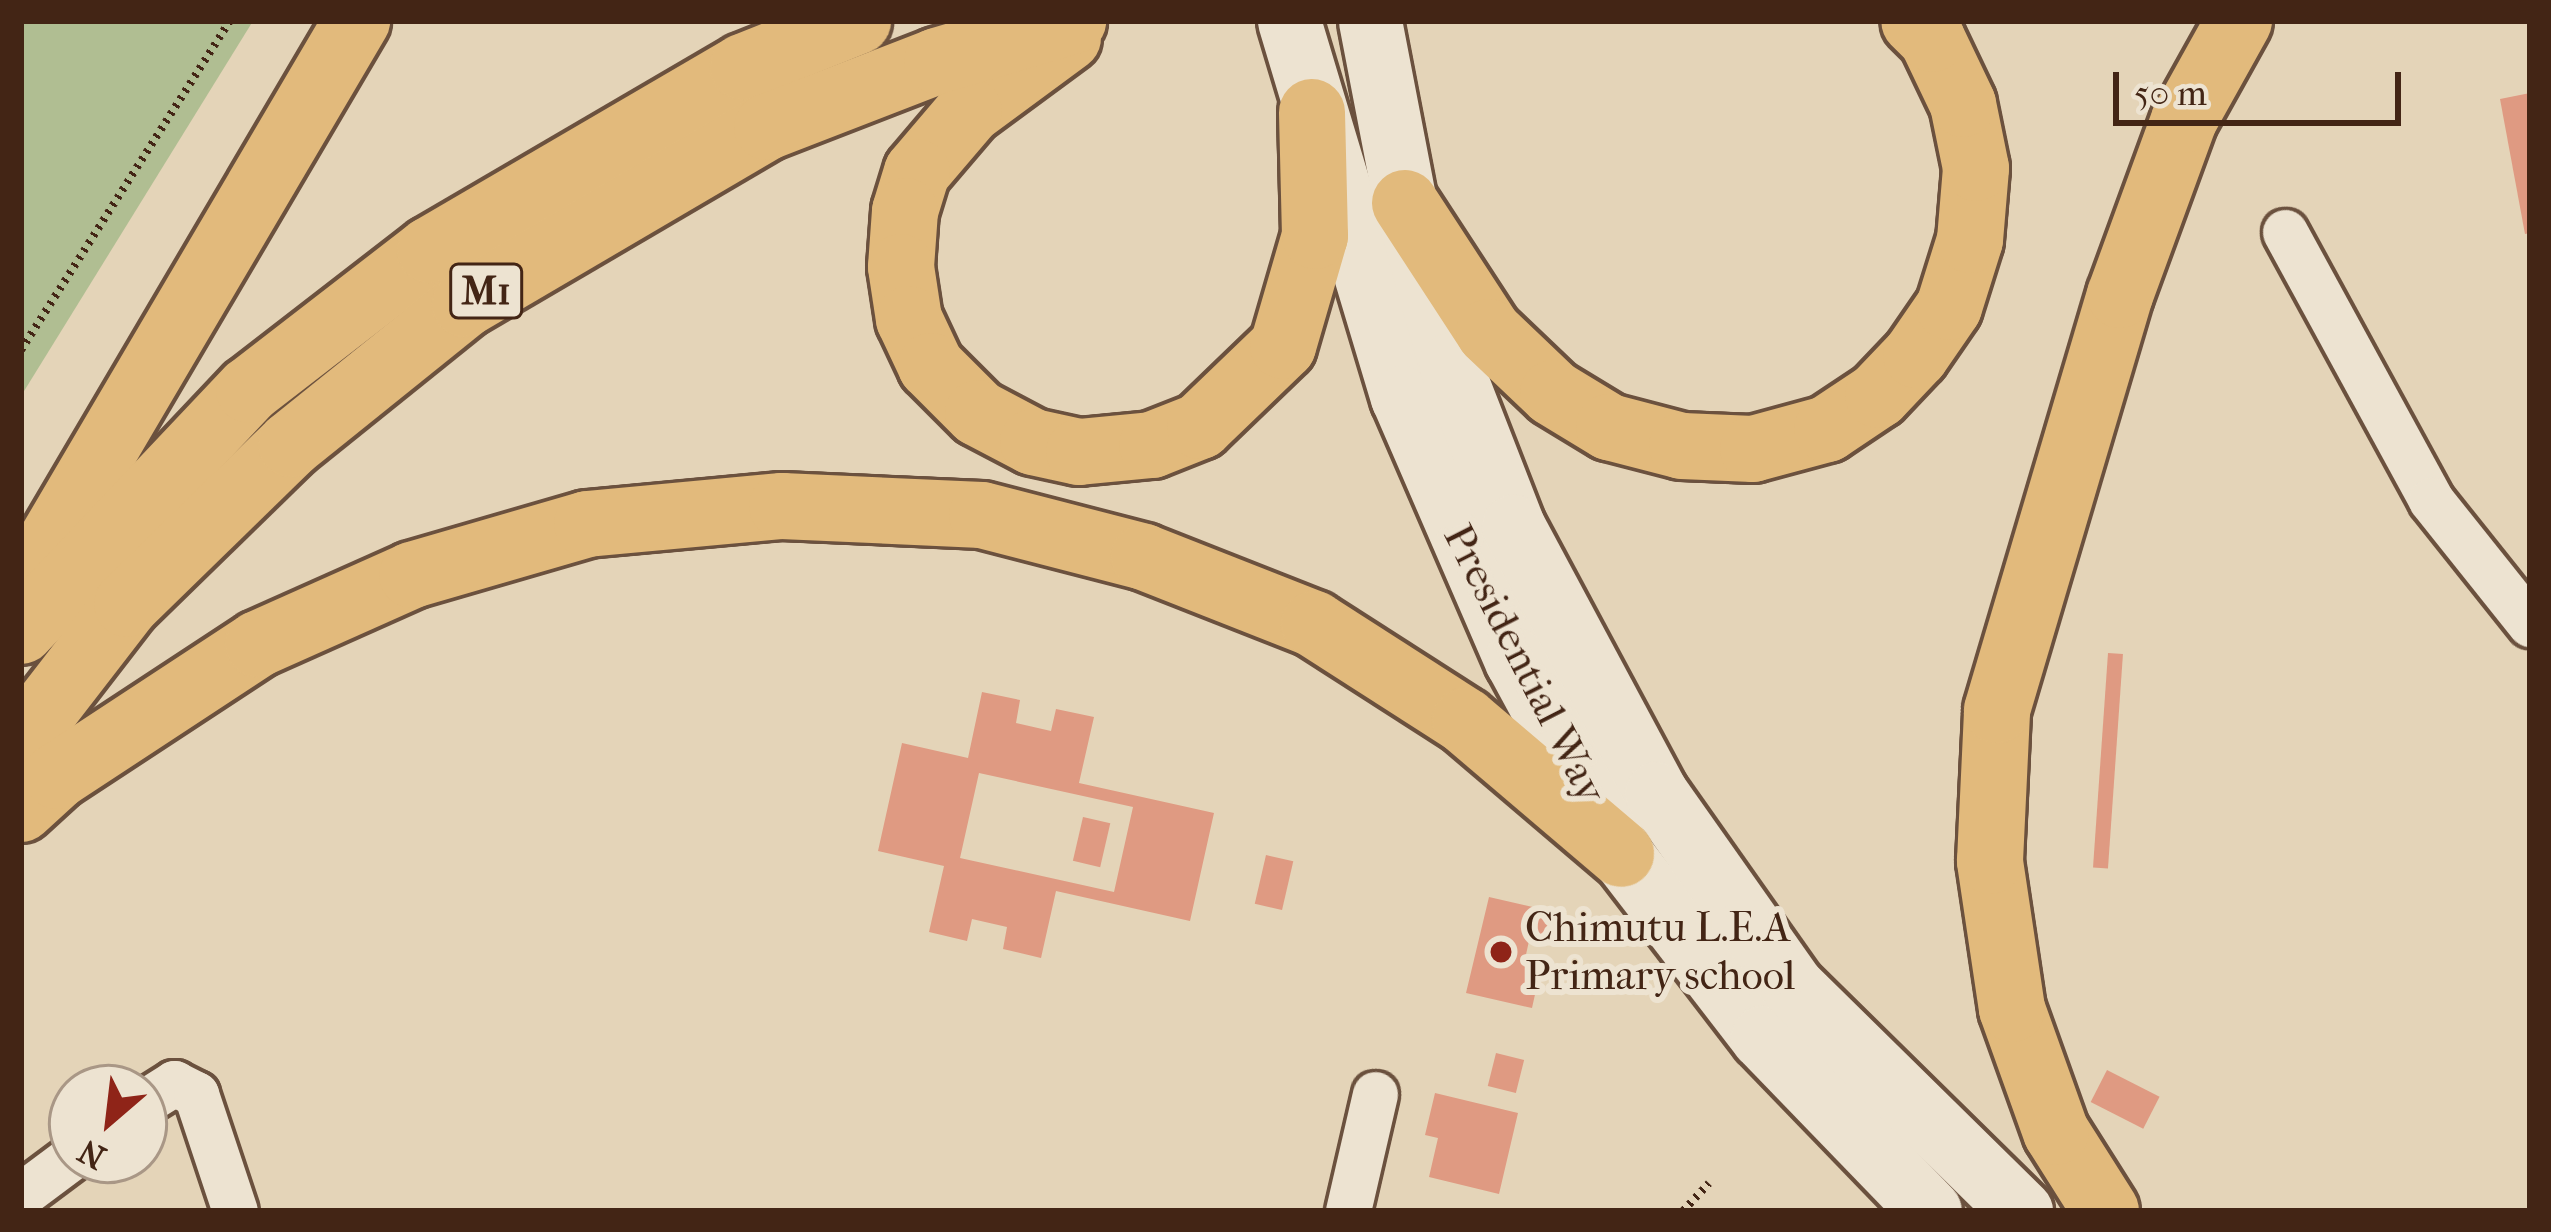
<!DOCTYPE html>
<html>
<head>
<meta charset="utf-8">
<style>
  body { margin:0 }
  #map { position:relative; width:2551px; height:1232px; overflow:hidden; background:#e4d4b8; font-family:"IM FELL French Canon",serif }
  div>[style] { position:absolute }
  .green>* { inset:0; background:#b0be92 }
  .building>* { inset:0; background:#df9a82; transform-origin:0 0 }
  .path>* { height:8px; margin-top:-4px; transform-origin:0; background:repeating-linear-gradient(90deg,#432515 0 3px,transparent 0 9px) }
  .roads { filter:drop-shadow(3px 0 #6b513e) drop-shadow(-3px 0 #6b513e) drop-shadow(0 3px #6b513e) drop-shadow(0 -3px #6b513e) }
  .minor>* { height:45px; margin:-22.5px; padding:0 22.5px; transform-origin:22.5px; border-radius:22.5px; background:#ede3d1 }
  .secondary>* { height:63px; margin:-31.5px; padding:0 31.5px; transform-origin:31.5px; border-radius:31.5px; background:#ede3d1 }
  .trunk>* { height:66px; margin:-33px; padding:0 33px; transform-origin:33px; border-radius:33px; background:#e2ba7c }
  .dots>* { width:33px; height:33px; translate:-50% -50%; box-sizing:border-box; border:6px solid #ede3d1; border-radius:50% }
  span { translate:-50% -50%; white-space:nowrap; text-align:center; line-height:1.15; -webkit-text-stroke:12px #ede3d1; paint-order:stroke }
  .shield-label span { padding:3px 9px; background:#ede3d1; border:3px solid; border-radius:9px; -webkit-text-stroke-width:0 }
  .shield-label { font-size:39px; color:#432515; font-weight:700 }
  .street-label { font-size:42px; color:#432515 }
  .poi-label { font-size:42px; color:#432515 }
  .left { translate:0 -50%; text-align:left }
  .frame { position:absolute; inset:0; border:24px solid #432515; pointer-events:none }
  .north { position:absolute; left:48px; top:1064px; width:120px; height:120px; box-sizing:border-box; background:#ede3d1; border:3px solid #a99786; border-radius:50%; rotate:208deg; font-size:33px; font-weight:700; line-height:48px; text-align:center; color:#432515 }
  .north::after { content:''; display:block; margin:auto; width:42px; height:54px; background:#8f2418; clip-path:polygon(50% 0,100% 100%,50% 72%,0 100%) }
  .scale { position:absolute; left:2113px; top:72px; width:288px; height:54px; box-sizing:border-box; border:6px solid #432515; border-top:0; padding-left:15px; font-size:36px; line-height:42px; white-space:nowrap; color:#432515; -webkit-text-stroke:9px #ede3d1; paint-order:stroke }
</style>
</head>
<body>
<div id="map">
  <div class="green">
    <i style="clip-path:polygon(21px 21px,253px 21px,21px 396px)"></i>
  </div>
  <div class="building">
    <i style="clip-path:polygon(2530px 93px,2530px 233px,2525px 234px,2500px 99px)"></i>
    <i style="left:2108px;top:653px;width:15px;height:215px;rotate:4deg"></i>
    <i style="clip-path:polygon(evenodd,982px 692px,1020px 700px,1016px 723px,1051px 731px,1056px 709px,1094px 717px,1079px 783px,1214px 813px,1190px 921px,1056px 891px,1041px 958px,1003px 949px,1007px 927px,972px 919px,967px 941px,929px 932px,944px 866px,878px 851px,902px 743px,968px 758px,982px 692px,979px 773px,1133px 807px,1114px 892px,960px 858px,979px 773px)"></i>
    <i style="left:1083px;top:817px;width:28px;height:45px;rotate:13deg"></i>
    <i style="left:1266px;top:855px;width:28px;height:50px;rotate:13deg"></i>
    <i style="clip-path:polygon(1489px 897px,1554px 912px,1546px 945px,1529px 941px,1525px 959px,1542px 963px,1532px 1008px,1466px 993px)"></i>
    <i style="left:1496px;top:1053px;width:29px;height:34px;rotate:14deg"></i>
    <i style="left:2107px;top:1070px;width:59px;height:36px;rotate:27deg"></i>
    <i style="clip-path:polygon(1435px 1093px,1518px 1113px,1499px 1194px,1429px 1177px,1438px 1138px,1425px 1135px)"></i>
  </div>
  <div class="path">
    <i style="left:21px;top:350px;width:390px;rotate:-57.6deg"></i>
    <i style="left:1683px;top:1211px;width:38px;rotate:-47deg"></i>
  </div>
  <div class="roads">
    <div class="minor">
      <i style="left:2285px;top:232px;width:305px;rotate:61.4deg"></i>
      <i style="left:2431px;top:500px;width:159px;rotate:51.4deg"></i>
      <i style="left:144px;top:1102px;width:36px;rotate:-32deg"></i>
      <i style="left:174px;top:1083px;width:25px;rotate:27deg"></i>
      <i style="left:196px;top:1094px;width:123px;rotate:71.6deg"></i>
      <i style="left:21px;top:1195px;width:64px;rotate:-36.7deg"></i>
      <i style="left:1348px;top:1211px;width:120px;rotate:-77deg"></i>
    </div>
    <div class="secondary">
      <i style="left:1289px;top:21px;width:393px;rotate:73.3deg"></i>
      <i style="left:1402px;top:397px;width:287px;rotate:66.6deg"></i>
      <i style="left:1516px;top:660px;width:221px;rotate:61.6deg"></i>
      <i style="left:1621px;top:854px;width:231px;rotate:52.4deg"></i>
      <i style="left:1762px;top:1037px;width:242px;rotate:46deg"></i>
      <i style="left:1370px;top:21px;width:185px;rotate:79.1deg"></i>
      <i style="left:1405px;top:203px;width:167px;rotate:74.4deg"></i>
      <i style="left:1450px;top:364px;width:174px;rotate:68.7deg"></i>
      <i style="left:1513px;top:526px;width:303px;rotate:61.8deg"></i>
      <i style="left:1656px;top:793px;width:237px;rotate:54.8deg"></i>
      <i style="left:1793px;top:987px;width:320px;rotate:44.5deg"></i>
    </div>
    <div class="trunk">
      <i style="left:1068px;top:38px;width:123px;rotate:143.6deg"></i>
      <i style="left:969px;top:111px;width:80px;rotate:130.4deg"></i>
      <i style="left:917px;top:172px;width:41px;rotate:107.1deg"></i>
      <i style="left:905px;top:211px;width:56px;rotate:94.1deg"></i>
      <i style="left:901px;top:267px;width:53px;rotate:81.3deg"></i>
      <i style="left:909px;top:319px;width:52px;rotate:64.9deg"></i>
      <i style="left:931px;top:366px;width:66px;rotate:45deg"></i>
      <i style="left:978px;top:413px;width:62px;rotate:27.8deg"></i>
      <i style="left:1033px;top:442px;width:47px;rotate:12.3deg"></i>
      <i style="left:1079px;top:452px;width:73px;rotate:-5.5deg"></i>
      <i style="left:1152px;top:445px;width:52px;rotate:-21.6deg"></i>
      <i style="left:1200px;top:426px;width:115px;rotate:-43.9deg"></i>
      <i style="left:1283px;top:346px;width:115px;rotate:-73.8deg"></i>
      <i style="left:1315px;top:236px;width:124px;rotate:-91.4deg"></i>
      <i style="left:1405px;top:203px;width:154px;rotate:56.9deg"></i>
      <i style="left:1489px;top:332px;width:88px;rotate:43.6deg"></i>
      <i style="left:1553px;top:393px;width:66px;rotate:31.3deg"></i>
      <i style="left:1609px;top:427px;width:75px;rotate:14.6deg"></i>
      <i style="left:1682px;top:446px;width:71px;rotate:2.4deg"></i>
      <i style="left:1753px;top:449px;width:77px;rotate:-15.1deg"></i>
      <i style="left:1827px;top:429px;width:61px;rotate:-33.7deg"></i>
      <i style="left:1878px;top:395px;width:55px;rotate:-46.5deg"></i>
      <i style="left:1916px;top:355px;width:58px;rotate:-55.5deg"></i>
      <i style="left:1949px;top:307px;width:70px;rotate:-72.6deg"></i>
      <i style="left:1970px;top:240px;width:72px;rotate:-85.2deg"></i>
      <i style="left:1976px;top:168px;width:65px;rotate:-101.5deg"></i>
      <i style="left:1963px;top:104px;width:72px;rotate:-115.5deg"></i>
      <i style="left:1932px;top:39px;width:25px;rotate:-135deg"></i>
      <i style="left:21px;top:592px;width:663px;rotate:-59.53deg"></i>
      <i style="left:21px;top:631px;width:332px;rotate:-46.6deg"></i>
      <i style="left:249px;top:390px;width:229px;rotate:-37.7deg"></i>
      <i style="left:430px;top:250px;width:363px;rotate:-30.3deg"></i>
      <i style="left:743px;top:67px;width:124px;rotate:-21.8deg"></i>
      <i style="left:21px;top:741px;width:173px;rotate:-52.3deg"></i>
      <i style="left:127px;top:604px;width:229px;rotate:-44.3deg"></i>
      <i style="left:291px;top:444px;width:223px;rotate:-38.8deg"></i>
      <i style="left:465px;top:304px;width:350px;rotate:-30.4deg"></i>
      <i style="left:767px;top:127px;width:182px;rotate:-21.2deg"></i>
      <i style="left:937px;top:61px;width:142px;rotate:-16.4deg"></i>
      <i style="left:21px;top:809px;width:49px;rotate:-42.5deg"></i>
      <i style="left:57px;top:776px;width:240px;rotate:-33.3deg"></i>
      <i style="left:258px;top:644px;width:169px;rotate:-24.1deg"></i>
      <i style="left:412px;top:575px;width:182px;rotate:-16.2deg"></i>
      <i style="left:587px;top:524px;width:196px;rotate:-5.3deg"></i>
      <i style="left:782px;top:506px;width:200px;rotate:2.6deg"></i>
      <i style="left:982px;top:515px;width:167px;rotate:14.5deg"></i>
      <i style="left:1144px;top:557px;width:183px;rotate:21.5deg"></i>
      <i style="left:1314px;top:624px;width:179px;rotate:32.7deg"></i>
      <i style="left:1465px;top:721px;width:205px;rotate:40.4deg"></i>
      <i style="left:2106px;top:1211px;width:93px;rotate:-122.3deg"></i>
      <i style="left:2056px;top:1132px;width:131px;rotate:-109.7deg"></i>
      <i style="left:2012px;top:1009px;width:150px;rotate:-98.5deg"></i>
      <i style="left:1990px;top:861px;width:151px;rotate:-87.3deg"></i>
      <i style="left:1997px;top:710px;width:433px;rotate:-73.5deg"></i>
      <i style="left:2120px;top:295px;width:186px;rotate:-69.9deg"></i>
      <i style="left:2184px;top:120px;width:113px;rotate:-60.9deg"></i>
    </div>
  </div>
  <div class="dots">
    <i style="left:1501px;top:952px;background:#8f2418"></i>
  </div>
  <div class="shield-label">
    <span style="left:486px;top:291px">M1</span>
  </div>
  <div class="street-label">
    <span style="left:1524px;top:664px;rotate:63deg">Presidential Way</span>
  </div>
  <div class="poi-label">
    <span class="left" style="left:1525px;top:952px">Chimutu L.E.A<br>Primary school</span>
  </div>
  <div class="frame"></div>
  <div class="north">N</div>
  <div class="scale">50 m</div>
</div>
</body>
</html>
